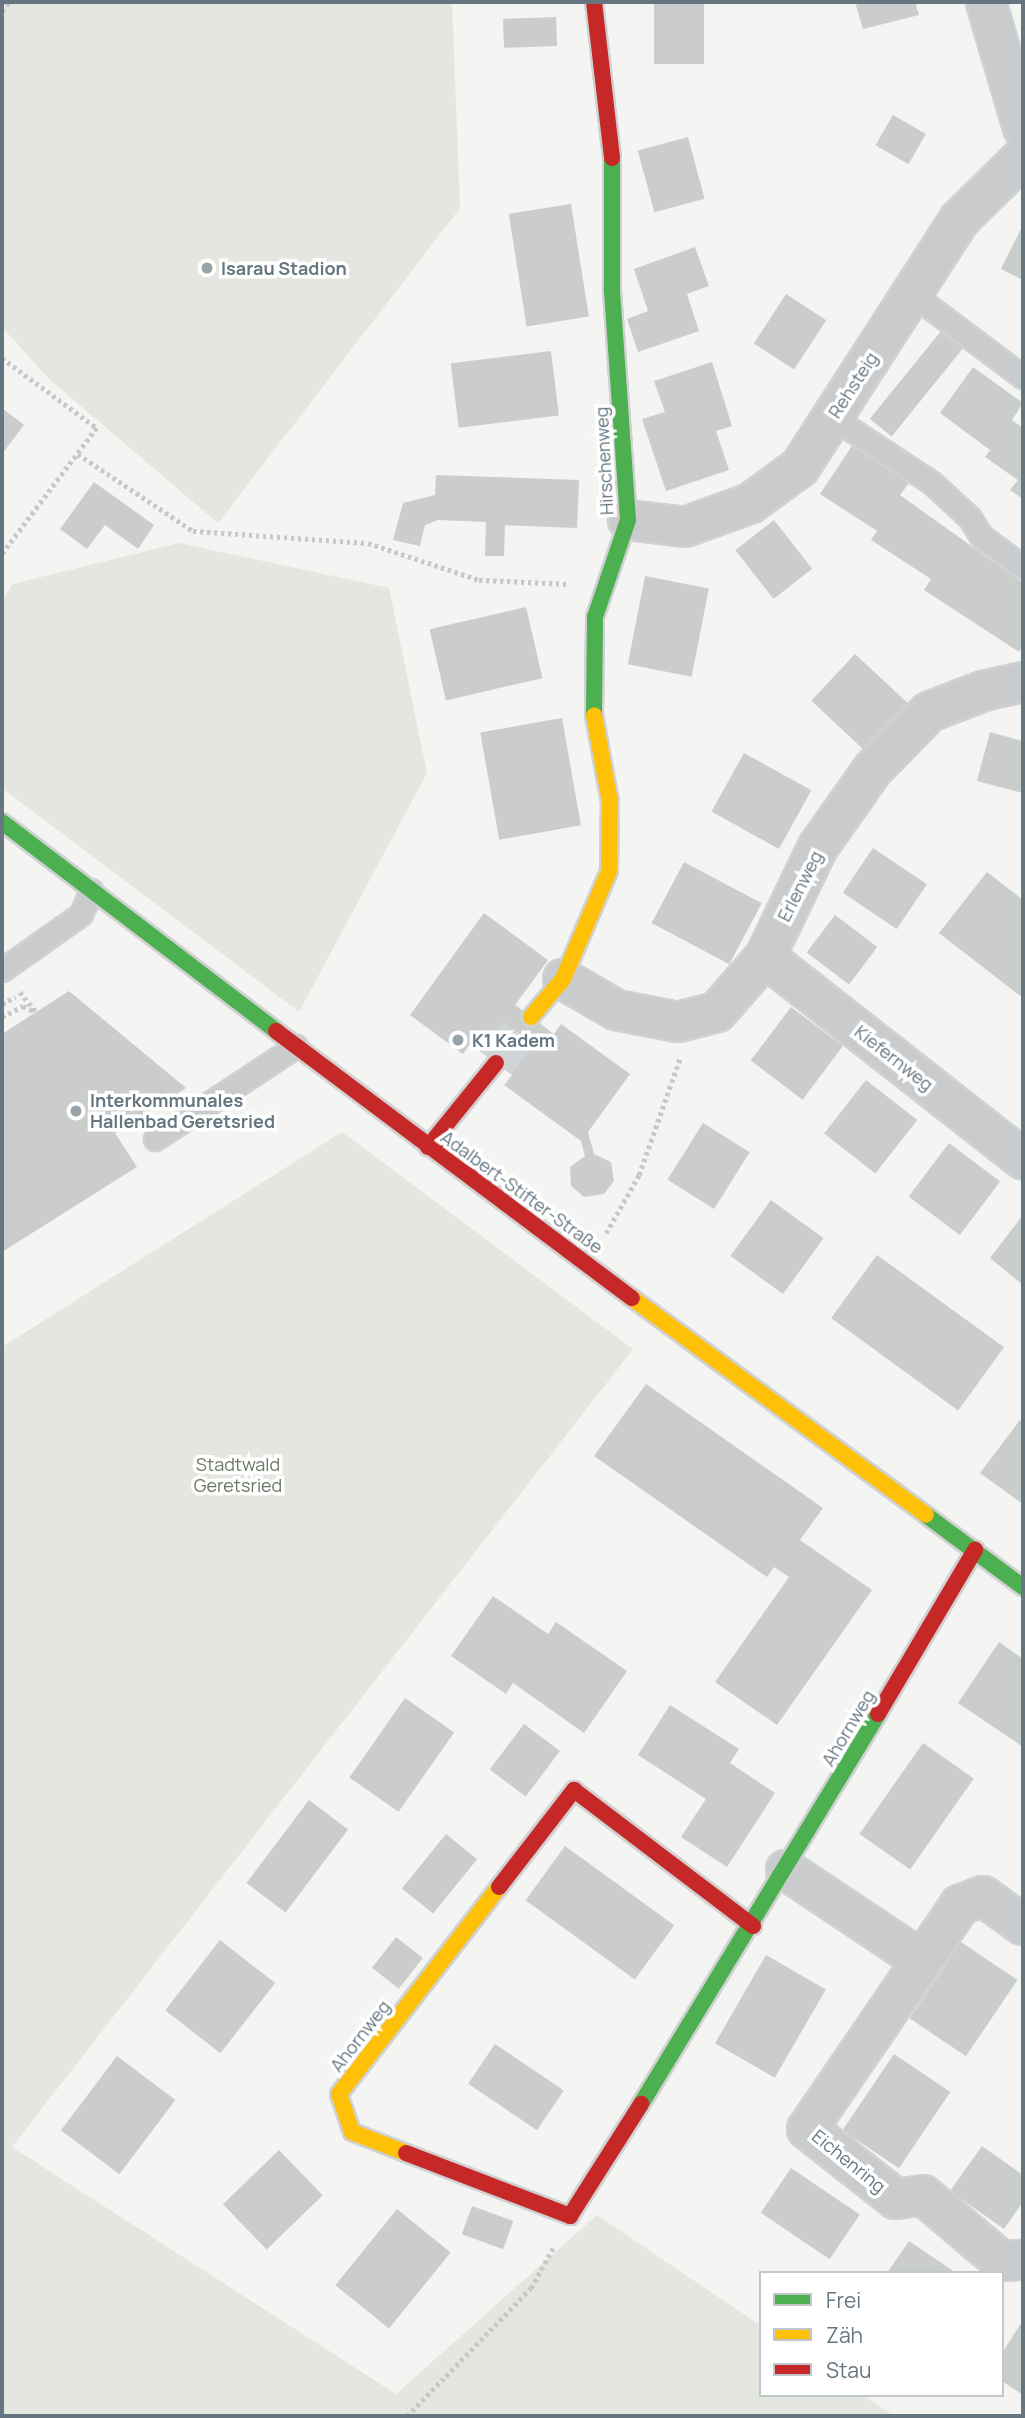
<!DOCTYPE html>
<html>
<head>
<meta charset="utf-8">
<style>
  body { margin:0 }
  #map { position:relative; width:1025px; height:2418px; overflow:hidden; background:#f4f4f2; font-family:Manrope,sans-serif }
  div>[style] { position:absolute }
  .green>* { inset:0; background:#e4e6e0 }
  .building>* { inset:0; background:#cbcccc; transform-origin:0 0 }
  .secondary-tunnel>* { height:38px; margin-top:-19px; transform-origin:0; background:repeating-linear-gradient(90deg,#d0d4d6 0 38px,transparent 0 57px) }
  .path>* { height:4.5px; margin-top:-2.25px; transform-origin:0; background:repeating-linear-gradient(90deg,#c7c8c8 0 3.5px,transparent 0 7px) }
  .roads { filter:drop-shadow(2px 0 #d0d1d2) drop-shadow(-2px 0 #d0d1d2) drop-shadow(0 2px #d0d1d2) drop-shadow(0 -2px #d0d1d2) }
  .lane>* { height:21px; margin:-10.5px; padding:0 10.5px; transform-origin:10.5px; border-radius:10.5px; background:#cacbcc }
  .street>* { height:38px; margin:-19px; padding:0 19px; transform-origin:19px; border-radius:19px; background:#cacbcc }
  .fast>* { height:16px; margin:-8px; padding:0 8px; transform-origin:8px; border-radius:8px; background:#4caf50 }
  .slow>* { height:16px; margin:-8px; padding:0 8px; transform-origin:8px; border-radius:8px; background:#ffc107 }
  .jam>* { height:16px; margin:-8px; padding:0 8px; transform-origin:8px; border-radius:8px; background:#c62828 }
  .dots>* { width:19px; height:19px; translate:-50% -50%; box-sizing:border-box; border:4px solid #fff; border-radius:50% }
  span { translate:-50% -50%; white-space:nowrap; text-align:center; line-height:1.15; -webkit-text-stroke:7px #fff; paint-order:stroke }
  .poi-label { font-size:18px; color:#657681; font-weight:700 }
  .left { translate:0 -50%; text-align:left }
  .street-label { font-size:18px; color:#657681 }
  .park-label { font-size:18px; color:#697863 }
  .frame { position:absolute; inset:0; border:4px solid #657681; pointer-events:none }
  .legend { position:absolute; left:759px; top:2271px; width:245px; height:126px; box-sizing:border-box; background:#fff; border:2px solid #c1c8cd; margin:0; padding:9px 12px; list-style:none; font-size:21px; color:#657681 }
  .legend li { display:flex; align-items:center; gap:14px; height:35px }
  .legend b { width:35px; border:2px solid #c1c8cd }
</style>
</head>
<body>
<div id="map">
  <div class="green">
    <i style="clip-path:polygon(2px 2px,452px 2px,460px 208px,218px 523px,49px 379px,2px 327px)"></i>
    <i style="clip-path:polygon(179px 543px,389px 588px,427px 773px,299px 1012px,2px 788px,2px 601px,13px 584px)"></i>
    <i style="clip-path:polygon(342px 1132px,633px 1349px,12px 2147px,396px 2394px,597px 2215px,761px 2326px,761px 2395px,863px 2395px,894px 2416px,2px 2416px,2px 1347px)"></i>
  </div>
  <div class="building">
    <i style="left:654px;top:2px;width:50px;height:62px"></i>
    <i style="clip-path:polygon(855px 2px,915px 2px,919px 15px,863px 29px)"></i>
    <i style="left:556px;top:17px;width:29px;height:53px;rotate:88deg"></i>
    <i style="left:893px;top:115px;width:38px;height:35px;rotate:30deg"></i>
    <i style="left:688px;top:137px;width:64px;height:52px;rotate:75deg"></i>
    <i style="left:571px;top:204px;width:114px;height:63px;rotate:81deg"></i>
    <i style="clip-path:polygon(1023px 225px,1023px 280px,1001px 269px)"></i>
    <i style="clip-path:polygon(695px 247px,709px 286px,687px 294px,699px 331px,638px 352px,627px 319px,648px 311px,634px 269px)"></i>
    <i style="left:786px;top:294px;width:48px;height:59px;rotate:33deg"></i>
    <i style="left:941px;top:331px;width:28px;height:113px;rotate:39deg"></i>
    <i style="left:551px;top:351px;width:65px;height:101px;rotate:83deg"></i>
    <i style="clip-path:polygon(712px 362px,732px 426px,716px 431px,729px 470px,666px 491px,642px 419px,665px 412px,654px 381px)"></i>
    <i style="clip-path:polygon(973px 367px,1023px 403px,1012px 420px,1023px 428px,1023px 499px,1010px 490px,1018px 480px,985px 457px,990px 450px,940px 413px)"></i>
    <i style="clip-path:polygon(2px 408px,24px 425px,2px 454px)"></i>
    <i style="clip-path:polygon(852px 446px,909px 483px,900px 495px,1023px 583px,1023px 645px,1019px 652px,924px 590px,931px 579px,871px 540px,877px 531px,820px 494px)"></i>
    <i style="clip-path:polygon(436px 475px,579px 480px,577px 528px,505px 525px,504px 556px,485px 556px,486px 522px,438px 520px,425px 525px,420px 546px,393px 540px,403px 503px,435px 495px)"></i>
    <i style="clip-path:polygon(94px 482px,154px 525px,138px 549px,105px 525px,87px 549px,60px 529px)"></i>
    <i style="left:774px;top:520px;width:62px;height:49px;rotate:52deg"></i>
    <i style="left:645px;top:576px;width:65px;height:90px;rotate:11deg"></i>
    <i style="left:526px;top:607px;width:73px;height:99px;rotate:77deg"></i>
    <i style="left:855px;top:654px;width:76px;height:64px;rotate:43deg"></i>
    <i style="left:562px;top:718px;width:109px;height:83px;rotate:80deg"></i>
    <i style="clip-path:polygon(990px 732px,1023px 741px,1023px 793px,977px 781px)"></i>
    <i style="left:744px;top:753px;width:77px;height:67px;rotate:29deg"></i>
    <i style="left:873px;top:848px;width:65px;height:54px;rotate:34deg"></i>
    <i style="left:684px;top:862px;width:88px;height:69px;rotate:28deg"></i>
    <i style="clip-path:polygon(987px 872px,1023px 900px,1023px 998px,939px 933px)"></i>
    <i style="clip-path:polygon(484px 913px,548px 960px,515px 1005px,554px 1034px,561px 1024px,630px 1074px,588px 1132px,594px 1154px,611px 1162px,614px 1181px,604px 1194px,584px 1197px,571px 1186px,570px 1167px,585px 1156px,581px 1141px,504px 1085px,512px 1075px,470px 1044px,463px 1054px,410px 1015px)"></i>
    <i style="left:835px;top:915px;width:53px;height:47px;rotate:37deg"></i>
    <i style="clip-path:polygon(69px 991px,186px 1088px,115px 1133px,137px 1167px,2px 1252px,2px 1034px)"></i>
    <i style="left:791px;top:1007px;width:65px;height:67px;rotate:37deg"></i>
    <i style="left:866px;top:1080px;width:65px;height:68px;rotate:38deg"></i>
    <i style="left:703px;top:1123px;width:55px;height:67px;rotate:32deg"></i>
    <i style="left:949px;top:1143px;width:64px;height:67px;rotate:37deg"></i>
    <i style="left:771px;top:1200px;width:65px;height:69px;rotate:36deg"></i>
    <i style="clip-path:polygon(1023px 1215px,1023px 1285px,990px 1258px)"></i>
    <i style="left:877px;top:1255px;width:157px;height:78px;rotate:36deg"></i>
    <i style="clip-path:polygon(646px 1384px,823px 1508px,800px 1540px,872px 1590px,777px 1725px,715px 1682px,789px 1577px,774px 1567px,767px 1577px,594px 1456px)"></i>
    <i style="clip-path:polygon(1020px 1420px,1023px 1422px,1023px 1504px,980px 1473px)"></i>
    <i style="clip-path:polygon(493px 1596px,548px 1634px,556px 1622px,627px 1671px,584px 1733px,513px 1683px,506px 1694px,451px 1656px)"></i>
    <i style="clip-path:polygon(999px 1642px,1023px 1659px,1023px 1747px,958px 1703px)"></i>
    <i style="left:405px;top:1698px;width:60px;height:97px;rotate:35deg"></i>
    <i style="clip-path:polygon(670px 1705px,739px 1749px,730px 1763px,775px 1793px,727px 1867px,681px 1837px,706px 1799px,638px 1755px)"></i>
    <i style="left:524px;top:1724px;width:45px;height:57px;rotate:37deg"></i>
    <i style="left:923px;top:1743px;width:62px;height:111px;rotate:35deg"></i>
    <i style="left:309px;top:1800px;width:49px;height:104px;rotate:37deg"></i>
    <i style="left:446px;top:1834px;width:40px;height:70px;rotate:39deg"></i>
    <i style="left:565px;top:1846px;width:135px;height:67px;rotate:36deg"></i>
    <i style="left:396px;top:1937px;width:34px;height:39px;rotate:38deg"></i>
    <i style="left:220px;top:1940px;width:70px;height:89px;rotate:38deg"></i>
    <i style="left:961px;top:1942px;width:68px;height:92px;rotate:34deg"></i>
    <i style="left:766px;top:1955px;width:69px;height:102px;rotate:30deg"></i>
    <i style="left:495px;top:2044px;width:83px;height:48px;rotate:34deg"></i>
    <i style="left:894px;top:2054px;width:68px;height:92px;rotate:34deg"></i>
    <i style="left:117px;top:2056px;width:73px;height:93px;rotate:37deg"></i>
    <i style="clip-path:polygon(982px 2146px,1023px 2175px,1023px 2202px,1004px 2229px,950px 2191px)"></i>
    <i style="left:279px;top:2150px;width:63px;height:78px;rotate:46deg"></i>
    <i style="left:791px;top:2168px;width:83px;height:54px;rotate:34deg"></i>
    <i style="left:472px;top:2206px;width:44px;height:30px;rotate:20deg"></i>
    <i style="left:397px;top:2209px;width:69px;height:98px;rotate:39deg"></i>
    <i style="clip-path:polygon(909px 2241px,956px 2273px,887px 2273px)"></i>
    <i style="clip-path:polygon(1023px 2320px,1023px 2395px,1002px 2381px,1002px 2353px)"></i>
  </div>
  <div class="secondary-tunnel">
    <i style="left:496px;top:1063px;width:58px;rotate:-52.7deg"></i>
  </div>
  <div class="path">
    <i style="left:2px;top:11px;width:11px;rotate:-52deg"></i>
    <i style="left:2px;top:358px;width:118px;rotate:36.4deg"></i>
    <i style="left:97px;top:428px;width:158px;rotate:127deg"></i>
    <i style="left:78px;top:454px;width:138px;rotate:33.8deg"></i>
    <i style="left:193px;top:531px;width:175px;rotate:3.9deg"></i>
    <i style="left:368px;top:543px;width:117px;rotate:18.4deg"></i>
    <i style="left:479px;top:580px;width:90px;rotate:2.5deg"></i>
    <i style="left:20px;top:992px;width:26px;rotate:51deg"></i>
    <i style="left:2px;top:1004px;width:15px;rotate:-28deg"></i>
    <i style="left:2px;top:1017px;width:24px;rotate:-28deg"></i>
    <i style="left:23px;top:1006px;width:14px;rotate:25deg"></i>
    <i style="left:606px;top:1233px;width:67px;rotate:-60.4deg"></i>
    <i style="left:639px;top:1175px;width:124px;rotate:-70.7deg"></i>
    <i style="left:407px;top:2416px;width:178px;rotate:-45.9deg"></i>
    <i style="left:531px;top:2288px;width:46px;rotate:-61.2deg"></i>
  </div>
  <div class="roads">
    <div class="lane">
      <i style="left:912px;top:294px;width:139px;rotate:36.8deg"></i>
      <i style="left:832px;top:417px;width:120px;rotate:33.4deg"></i>
      <i style="left:932px;top:483px;width:52px;rotate:42.6deg"></i>
      <i style="left:970px;top:518px;width:21px;rotate:59deg"></i>
      <i style="left:981px;top:536px;width:52px;rotate:36.4deg"></i>
      <i style="left:2px;top:970px;width:97px;rotate:-35.3deg"></i>
      <i style="left:81px;top:914px;width:26px;rotate:-67deg"></i>
      <i style="left:155px;top:1139px;width:169px;rotate:-33.4deg"></i>
    </div>
    <div class="street">
      <i style="left:986px;top:2px;width:131px;rotate:73.6deg"></i>
      <i style="left:628px;top:520px;width:57px;rotate:7deg"></i>
      <i style="left:685px;top:527px;width:70px;rotate:-20deg"></i>
      <i style="left:751px;top:503px;width:61px;rotate:-36.3deg"></i>
      <i style="left:800px;top:467px;width:294px;rotate:-57.2deg"></i>
      <i style="left:959px;top:220px;width:90px;rotate:-44.5deg"></i>
      <i style="left:765px;top:957px;width:328px;rotate:38.1deg"></i>
      <i style="left:563px;top:979px;width:61px;rotate:30.3deg"></i>
      <i style="left:616px;top:1010px;width:63px;rotate:11deg"></i>
      <i style="left:678px;top:1022px;width:40px;rotate:-14.4deg"></i>
      <i style="left:717px;top:1012px;width:73px;rotate:-48.9deg"></i>
      <i style="left:765px;top:957px;width:122px;rotate:-64.3deg"></i>
      <i style="left:818px;top:847px;width:95px;rotate:-54.8deg"></i>
      <i style="left:873px;top:769px;width:80px;rotate:-45.5deg"></i>
      <i style="left:929px;top:712px;width:58px;rotate:-21.3deg"></i>
      <i style="left:983px;top:691px;width:41px;rotate:-12.7deg"></i>
      <i style="left:786px;top:1870px;width:162px;rotate:33.7deg"></i>
      <i style="left:1023px;top:1925px;width:49px;rotate:-144.1deg"></i>
      <i style="left:983px;top:1896px;width:25px;rotate:159deg"></i>
      <i style="left:960px;top:1905px;width:271px;rotate:124.3deg"></i>
      <i style="left:807px;top:2129px;width:113px;rotate:38.2deg"></i>
      <i style="left:896px;top:2199px;width:27px;rotate:-8deg"></i>
      <i style="left:923px;top:2195px;width:102px;rotate:40.2deg"></i>
      <i style="left:1001px;top:2261px;width:22px;rotate:-3deg"></i>
    </div>
    <div class="fast">
      <i style="left:594px;top:715px;width:98px;rotate:-89.4deg"></i>
      <i style="left:595px;top:617px;width:102px;rotate:-71.2deg"></i>
      <i style="left:628px;top:520px;width:232px;rotate:-94deg"></i>
      <i style="left:612px;top:289px;width:131px;rotate:-90deg"></i>
      <i style="left:2px;top:822px;width:345px;rotate:37.3deg"></i>
      <i style="left:926px;top:1515px;width:121px;rotate:36.6deg"></i>
      <i style="left:641px;top:2104px;width:456px;rotate:-58.7deg"></i>
    </div>
    <div class="slow">
      <i style="left:531px;top:1017px;width:50px;rotate:-49.9deg"></i>
      <i style="left:563px;top:979px;width:117px;rotate:-66.9deg"></i>
      <i style="left:609px;top:871px;width:69px;rotate:-89.2deg"></i>
      <i style="left:610px;top:802px;width:88px;rotate:-100.4deg"></i>
      <i style="left:632px;top:1298px;width:365px;rotate:36.4deg"></i>
      <i style="left:406px;top:2153px;width:58px;rotate:-158.7deg"></i>
      <i style="left:352px;top:2132px;width:40px;rotate:-108.9deg"></i>
      <i style="left:339px;top:2094px;width:262px;rotate:-52.3deg"></i>
    </div>
    <div class="jam">
      <i style="left:594px;top:2px;width:157px;rotate:83.4deg"></i>
      <i style="left:276px;top:1031px;width:445px;rotate:36.9deg"></i>
      <i style="left:428px;top:1147px;width:108px;rotate:-51deg"></i>
      <i style="left:878px;top:1714px;width:191px;rotate:-59.4deg"></i>
      <i style="left:499px;top:1887px;width:123px;rotate:-52.3deg"></i>
      <i style="left:574px;top:1790px;width:225px;rotate:37.2deg"></i>
      <i style="left:406px;top:2153px;width:176px;rotate:21deg"></i>
      <i style="left:570px;top:2216px;width:133px;rotate:-57.6deg"></i>
    </div>
  </div>
  <div class="dots">
    <i style="left:207px;top:268px;background:#97a2a9"></i>
    <i style="left:458px;top:1040px;background:#97a2a9"></i>
    <i style="left:76px;top:1111px;background:#97a2a9"></i>
  </div>
  <div class="poi-label">
    <span class="left" style="left:221px;top:268px">Isarau Stadion</span>
    <span class="left" style="left:472px;top:1040px">K1 Kadem</span>
    <span class="left" style="left:90px;top:1111px">Interkommunales<br>Hallenbad Geretsried</span>
  </div>
  <div class="street-label">
    <span style="left:853px;top:385px;rotate:-57deg">Rehsteig</span>
    <span style="left:604px;top:461px;rotate:-93deg">Hirschenweg</span>
    <span style="left:800px;top:886px;rotate:-63deg">Erlenweg</span>
    <span style="left:894px;top:1058px;rotate:38deg">Kiefernweg</span>
    <span style="left:522px;top:1192px;rotate:36deg">Adalbert-Stifter-Straße</span>
    <span style="left:848px;top:1728px;rotate:-59deg">Ahornweg</span>
    <span style="left:360px;top:2036px;rotate:-52deg">Ahornweg</span>
    <span style="left:849px;top:2161px;rotate:39deg">Eichenring</span>
  </div>
  <div class="park-label">
    <span style="left:238px;top:1475px">Stadtwald<br>Geretsried</span>
  </div>
  <div class="frame"></div>
  <ul class="legend">
  <li><b style="height:9px;background:#4caf50"></b>Frei</li>
  <li><b style="height:9px;background:#ffc107"></b>Zäh</li>
  <li><b style="height:9px;background:#c62828"></b>Stau</li>
  </ul>
</div>
</body>
</html>
